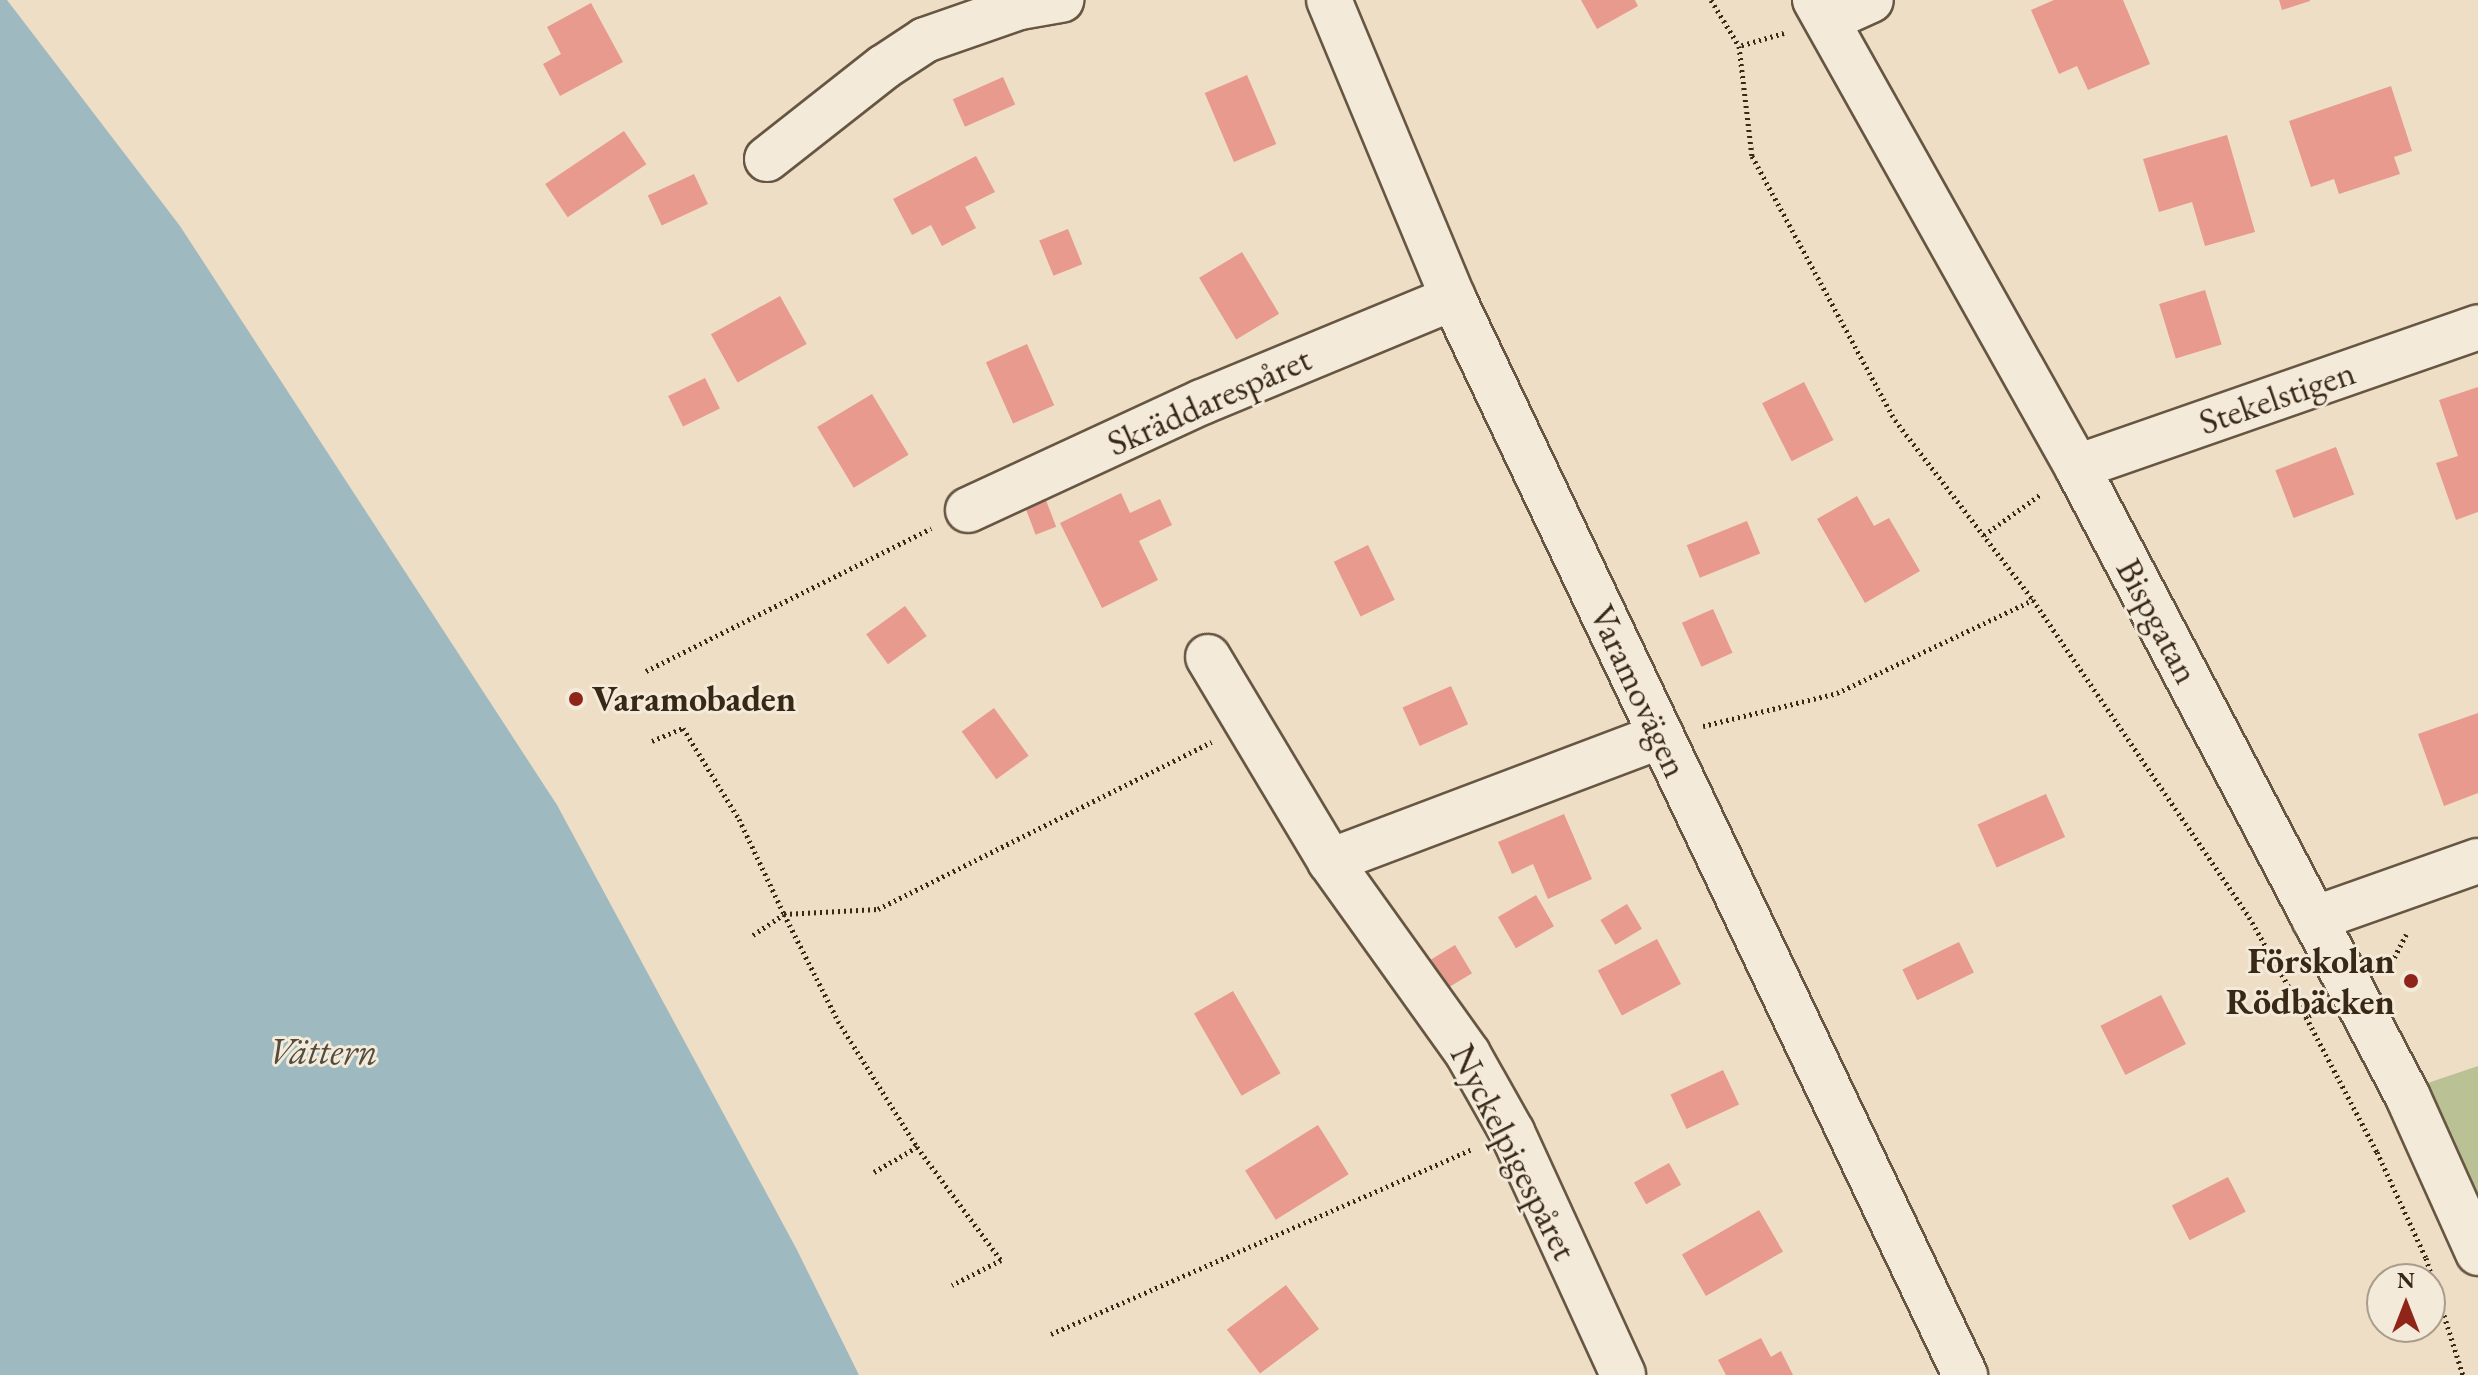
<!DOCTYPE html>
<html>
<head>
<meta charset="utf-8">
<style>
  body { margin:0 }
  #map { position:relative; width:2478px; height:1375px; overflow:hidden; background:#eedec5; font-family:"EB Garamond",serif }
  div>[style] { position:absolute }
  .green>* { inset:0; background:#bac194 }
  .water>* { inset:0; background:#9eb9bf }
  .building>* { inset:0; background:#e79a8d; transform-origin:0 0 }
  .path>* { height:5px; margin-top:-2.5px; transform-origin:0; background:repeating-linear-gradient(90deg,#382816 0 2px,transparent 0 6px) }
  .roads { filter:drop-shadow(2px 0 #665642) drop-shadow(-2px 0 #665642) drop-shadow(0 2px #665642) drop-shadow(0 -2px #665642) }
  .street>* { height:44px; margin:-22px; padding:0 22px; transform-origin:22px; border-radius:22px; background:#f4ead9 }
  .dots>* { width:22px; height:22px; translate:-50% -50%; box-sizing:border-box; border:4px solid #f4ead9; border-radius:50% }
  span { translate:-50% -50%; white-space:nowrap; text-align:center; line-height:1.15; -webkit-text-stroke:6px #f4ead9; paint-order:stroke }
  .street-label { font-size:36px; color:#382816 }
  .poi-label { font-size:36px; color:#382816; font-weight:700 }
  .left { translate:0 -50%; text-align:left }
  .right { translate:-100% -50%; text-align:right }
  .water-label { font-size:38px; color:#524c40; font-style:italic }
  .north { position:absolute; left:2366px; top:1263px; width:80px; height:80px; box-sizing:border-box; background:#f4ead9; border:2px solid #a99c8b; border-radius:50%; rotate:0deg; font-size:22px; font-weight:700; line-height:32px; text-align:center; color:#382816 }
  .north::after { content:''; display:block; margin:auto; width:28px; height:36px; background:#8f2418; clip-path:polygon(50% 0,100% 100%,50% 72%,0 100%) }
</style>
</head>
<body>
<div id="map">
  <div class="green">
    <i style="clip-path:polygon(2478px 1066px,2478px 1278px,2416px 1087px)"></i>
  </div>
  <div class="water">
    <i style="clip-path:polygon(0 0,7px 0,180px 226px,557px 805px,796px 1248px,859px 1375px,0 1375px)"></i>
  </div>
  <div class="building">
    <i style="clip-path:polygon(1581px 0,1635px 0,1638px 6px,1597px 29px)"></i>
    <i style="clip-path:polygon(2054px 0,2123px 0,2150px 64px,2088px 90px,2077px 66px,2059px 74px,2031px 10px)"></i>
    <i style="clip-path:polygon(2279px 0,2310px 0,2310px 1px,2282px 10px)"></i>
    <i style="clip-path:polygon(591px 3px,623px 62px,560px 96px,543px 64px,561px 54px,547px 27px)"></i>
    <i style="left:1247px;top:75px;width:75px;height:46px;rotate:67deg"></i>
    <i style="left:1003px;top:77px;width:30px;height:55px;rotate:66deg"></i>
    <i style="clip-path:polygon(2391px 86px,2412px 151px,2394px 157px,2400px 174px,2339px 194px,2334px 179px,2311px 187px,2289px 121px)"></i>
    <i style="left:624px;top:131px;width:40px;height:95px;rotate:56deg"></i>
    <i style="clip-path:polygon(2227px 135px,2255px 232px,2205px 246px,2192px 202px,2159px 212px,2143px 159px)"></i>
    <i style="clip-path:polygon(976px 156px,995px 192px,965px 207px,976px 228px,942px 246px,931px 225px,912px 235px,893px 199px)"></i>
    <i style="left:694px;top:174px;width:33px;height:51px;rotate:65deg"></i>
    <i style="left:1068px;top:229px;width:38px;height:31px;rotate:68deg"></i>
    <i style="left:1242px;top:252px;width:72px;height:50px;rotate:59deg"></i>
    <i style="left:2205px;top:290px;width:57px;height:48px;rotate:73deg"></i>
    <i style="left:780px;top:296px;width:55px;height:79px;rotate:61deg"></i>
    <i style="left:1027px;top:344px;width:67px;height:45px;rotate:66deg"></i>
    <i style="left:705px;top:378px;width:34px;height:41px;rotate:64deg"></i>
    <i style="left:1804px;top:382px;width:65px;height:47px;rotate:63deg"></i>
    <i style="clip-path:polygon(2478px 387px,2478px 512px,2456px 520px,2436px 463px,2458px 456px,2439px 400px)"></i>
    <i style="left:872px;top:394px;width:71px;height:64px;rotate:59deg"></i>
    <i style="left:2336px;top:447px;width:51px;height:65px;rotate:69deg"></i>
    <i style="clip-path:polygon(1121px 493px,1130px 513px,1160px 499px,1172px 525px,1139px 541px,1158px 580px,1102px 608px,1060px 523px)"></i>
    <i style="left:1044px;top:495px;width:34px;height:22px;rotate:69deg"></i>
    <i style="clip-path:polygon(1857px 496px,1874px 526px,1889px 518px,1920px 571px,1865px 603px,1817px 519px)"></i>
    <i style="left:1747px;top:521px;width:35px;height:65px;rotate:68deg"></i>
    <i style="left:1368px;top:545px;width:61px;height:38px;rotate:64deg"></i>
    <i style="left:905px;top:606px;width:37px;height:48px;rotate:54deg"></i>
    <i style="left:1713px;top:609px;width:48px;height:34px;rotate:66deg"></i>
    <i style="left:1451px;top:686px;width:42px;height:53px;rotate:66deg"></i>
    <i style="left:994px;top:708px;width:59px;height:40px;rotate:54deg"></i>
    <i style="clip-path:polygon(2478px 713px,2478px 793px,2444px 806px,2418px 734px)"></i>
    <i style="left:2046px;top:794px;width:47px;height:75px;rotate:66deg"></i>
    <i style="clip-path:polygon(1564px 814px,1592px 879px,1548px 899px,1533px 864px,1512px 874px,1498px 842px)"></i>
    <i style="left:1536px;top:895px;width:36px;height:44px;rotate:60deg"></i>
    <i style="left:1627px;top:904px;width:29px;height:31px;rotate:59deg"></i>
    <i style="left:1657px;top:939px;width:51px;height:67px;rotate:62deg"></i>
    <i style="left:1959px;top:942px;width:34px;height:63px;rotate:64deg"></i>
    <i style="left:1455px;top:945px;width:33px;height:28px;rotate:59deg"></i>
    <i style="left:1233px;top:991px;width:95px;height:45px;rotate:60deg"></i>
    <i style="left:2161px;top:995px;width:55px;height:68px;rotate:63deg"></i>
    <i style="left:1723px;top:1070px;width:38px;height:58px;rotate:65deg"></i>
    <i style="left:1318px;top:1125px;width:58px;height:86px;rotate:58deg"></i>
    <i style="left:1669px;top:1163px;width:25px;height:40px;rotate:61deg"></i>
    <i style="left:2228px;top:1177px;width:39px;height:63px;rotate:63deg"></i>
    <i style="left:1759px;top:1210px;width:48px;height:89px;rotate:60deg"></i>
    <i style="left:1286px;top:1285px;width:55px;height:74px;rotate:53deg"></i>
    <i style="clip-path:polygon(1761px 1338px,1771px 1357px,1781px 1351px,1793px 1375px,1726px 1375px,1718px 1360px)"></i>
  </div>
  <div class="path">
    <i style="left:1711px;top:0;width:54px;rotate:58.7deg"></i>
    <i style="left:1784px;top:33px;width:47px;rotate:163.9deg"></i>
    <i style="left:1739px;top:46px;width:111px;rotate:83.3deg"></i>
    <i style="left:1752px;top:156px;width:300px;rotate:61.6deg"></i>
    <i style="left:1895px;top:420px;width:227px;rotate:52.5deg"></i>
    <i style="left:2033px;top:600px;width:384px;rotate:55.7deg"></i>
    <i style="left:2249px;top:917px;width:115px;rotate:60.3deg"></i>
    <i style="left:1984px;top:535px;width:70px;rotate:-35.7deg"></i>
    <i style="left:646px;top:671px;width:319px;rotate:-26.6deg"></i>
    <i style="left:1703px;top:726px;width:138px;rotate:-13.8deg"></i>
    <i style="left:1837px;top:693px;width:217px;rotate:-25.4deg"></i>
    <i style="left:652px;top:741px;width:34px;rotate:-23deg"></i>
    <i style="left:683px;top:728px;width:107px;rotate:58.4deg"></i>
    <i style="left:739px;top:819px;width:105px;rotate:64.7deg"></i>
    <i style="left:784px;top:914px;width:94px;rotate:-3deg"></i>
    <i style="left:878px;top:909px;width:373px;rotate:-26.6deg"></i>
    <i style="left:753px;top:935px;width:37px;rotate:-34deg"></i>
    <i style="left:784px;top:914px;width:120px;rotate:63.2deg"></i>
    <i style="left:838px;top:1021px;width:149px;rotate:57.9deg"></i>
    <i style="left:917px;top:1147px;width:141px;rotate:53.4deg"></i>
    <i style="left:1001px;top:1260px;width:55px;rotate:153deg"></i>
    <i style="left:2389px;top:968px;width:38px;rotate:-63deg"></i>
    <i style="left:2316px;top:1012px;width:11px;rotate:153deg"></i>
    <i style="left:2306px;top:1017px;width:153px;rotate:62.3deg"></i>
    <i style="left:2377px;top:1152px;width:117px;rotate:65.2deg"></i>
    <i style="left:2426px;top:1258px;width:123px;rotate:72.5deg"></i>
    <i style="left:874px;top:1172px;width:50px;rotate:-30.2deg"></i>
    <i style="left:1051px;top:1334px;width:459px;rotate:-23.7deg"></i>
  </div>
  <div class="roads">
    <div class="street">
      <i style="left:1329px;top:0;width:323px;rotate:67.4deg"></i>
      <i style="left:1453px;top:298px;width:1193px;rotate:64.57deg"></i>
      <i style="left:1815px;top:0;width:535px;rotate:60.71deg"></i>
      <i style="left:2077px;top:467px;width:712px;rotate:62.28deg"></i>
      <i style="left:2408px;top:1097px;width:171px;rotate:65.8deg"></i>
      <i style="left:1827px;top:20px;width:48px;rotate:-24.4deg"></i>
      <i style="left:767px;top:159px;width:149px;rotate:-38.2deg"></i>
      <i style="left:884px;top:67px;width:49px;rotate:-33.4deg"></i>
      <i style="left:925px;top:40px;width:101px;rotate:-19.2deg"></i>
      <i style="left:1020px;top:7px;width:42px;rotate:-9.7deg"></i>
      <i style="left:2077px;top:467px;width:425px;rotate:-19.2deg"></i>
      <i style="left:968px;top:510px;width:258px;rotate:-24.8deg"></i>
      <i style="left:1202px;top:402px;width:272px;rotate:-22.5deg"></i>
      <i style="left:1208px;top:657px;width:238px;rotate:59.1deg"></i>
      <i style="left:1330px;top:861px;width:237px;rotate:54.4deg"></i>
      <i style="left:1468px;top:1054px;width:90px;rotate:60.6deg"></i>
      <i style="left:1512px;top:1132px;width:267px;rotate:65.4deg"></i>
      <i style="left:1330px;top:861px;width:354px;rotate:-20.7deg"></i>
      <i style="left:2314px;top:919px;width:174px;rotate:-19.5deg"></i>
    </div>
  </div>
  <div class="dots">
    <i style="left:576px;top:699px;background:#8f2418"></i>
    <i style="left:2411px;top:981px;background:#8f2418"></i>
  </div>
  <div class="street-label">
    <span style="left:2277px;top:397px;rotate:-19deg">Stekelstigen</span>
    <span style="left:1209px;top:401px;rotate:-24deg">Skräddarespåret</span>
    <span style="left:2158px;top:621px;rotate:62deg">Bispgatan</span>
    <span style="left:1639px;top:691px;rotate:65deg">Varamovägen</span>
    <span style="left:1514px;top:1152px;rotate:63deg">Nyckelpigespåret</span>
  </div>
  <div class="poi-label">
    <span class="left" style="left:592px;top:699px">Varamobaden</span>
    <span class="right" style="left:2395px;top:981px">Förskolan<br>Rödbäcken</span>
  </div>
  <div class="water-label">
    <span style="left:323px;top:1051px">Vättern</span>
  </div>
  <div class="north">N</div>
</div>
</body>
</html>
